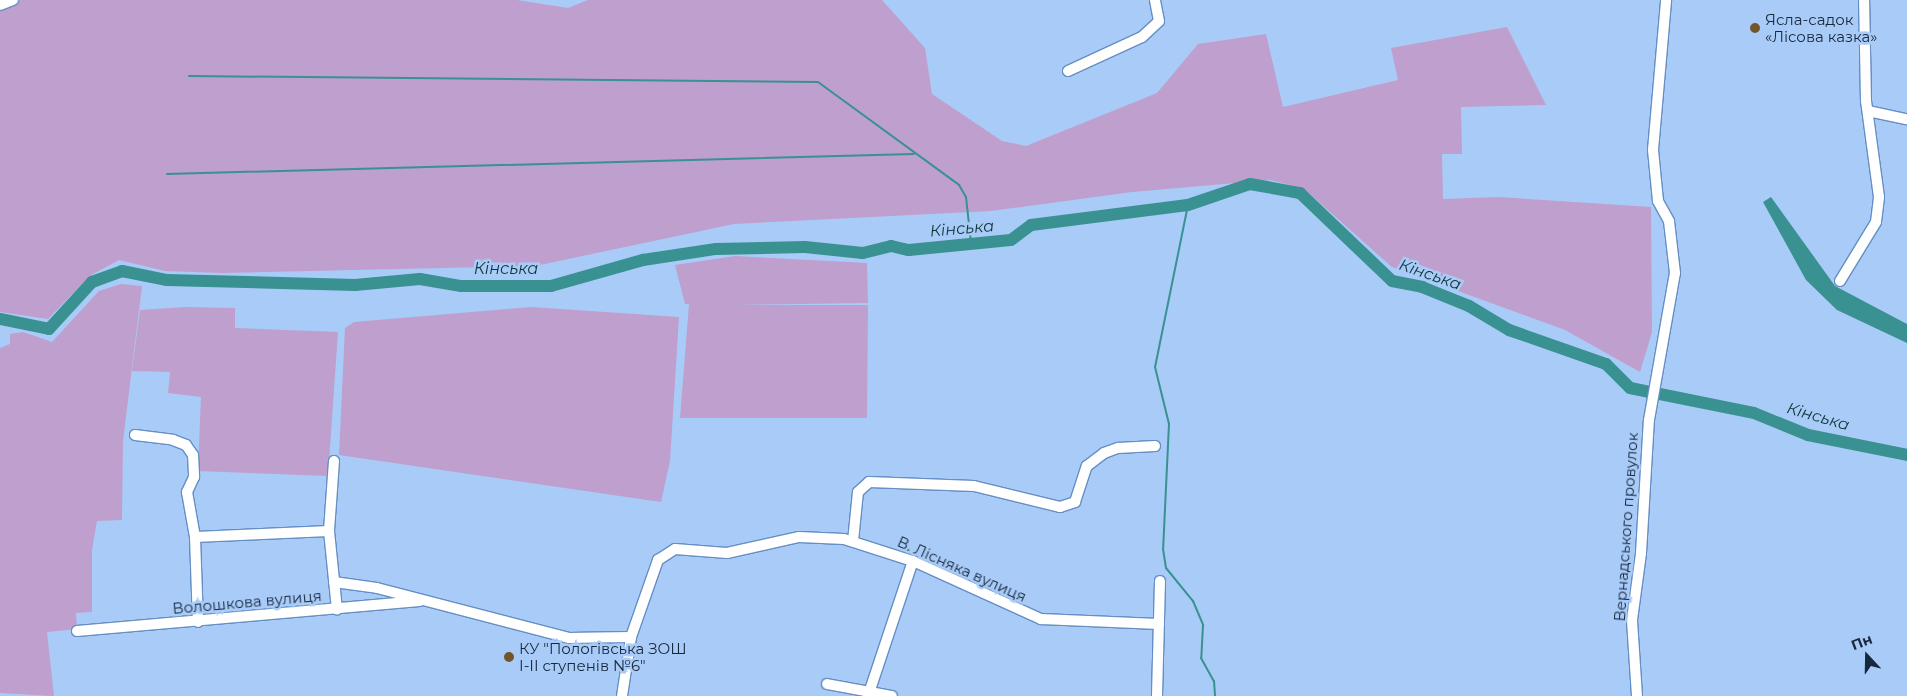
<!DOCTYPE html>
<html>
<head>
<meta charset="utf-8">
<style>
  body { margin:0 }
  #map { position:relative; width:1907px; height:696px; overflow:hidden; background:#a9cbf8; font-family:Montserrat,sans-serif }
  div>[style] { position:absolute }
  .green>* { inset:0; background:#bf9fcd }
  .water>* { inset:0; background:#399191 }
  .stream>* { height:2px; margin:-1px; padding:0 1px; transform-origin:1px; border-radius:1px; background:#399191 }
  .river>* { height:12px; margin:-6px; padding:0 6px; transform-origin:6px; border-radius:6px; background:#399191 }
  .roads { filter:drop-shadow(1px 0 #658ec3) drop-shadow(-1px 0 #658ec3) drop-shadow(0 1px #658ec3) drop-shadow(0 -1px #658ec3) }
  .minor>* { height:10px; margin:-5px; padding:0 5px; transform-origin:5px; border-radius:5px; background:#fff }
  .dots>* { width:14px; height:14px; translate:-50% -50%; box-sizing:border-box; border:2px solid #a9cbf8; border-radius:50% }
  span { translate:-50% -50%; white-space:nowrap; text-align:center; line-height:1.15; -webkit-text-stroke:5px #a9cbf8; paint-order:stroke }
  .poi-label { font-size:15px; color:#17283d }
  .left { translate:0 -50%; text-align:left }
  .street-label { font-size:15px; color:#17283d }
  .water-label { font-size:16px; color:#0d3737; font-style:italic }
  .north { position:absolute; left:1842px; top:631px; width:50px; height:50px; -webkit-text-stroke:4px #a9cbf8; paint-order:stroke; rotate:339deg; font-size:14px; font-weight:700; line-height:20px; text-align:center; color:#17283d }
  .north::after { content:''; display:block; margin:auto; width:18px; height:22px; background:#17283d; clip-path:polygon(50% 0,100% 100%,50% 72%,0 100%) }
</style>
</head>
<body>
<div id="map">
  <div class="green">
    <i style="clip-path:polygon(21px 0,517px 0,568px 8px,588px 0,882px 0,925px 48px,932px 94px,1002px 141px,1026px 146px,1157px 93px,1198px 44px,1266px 34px,1283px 107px,1398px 80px,1391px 48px,1507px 27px,1546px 105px,1461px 107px,1462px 154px,1442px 154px,1443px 199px,1499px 197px,1651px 207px,1652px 332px,1640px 372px,1565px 330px,1392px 267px,1303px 188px,1270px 180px,1132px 192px,991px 211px,734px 224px,535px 266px,222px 273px,165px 271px,119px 260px,91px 275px,48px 319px,0 312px,0 10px)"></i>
    <i style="clip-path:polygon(735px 256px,867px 263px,868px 303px,734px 305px,868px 305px,867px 418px,680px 418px,689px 304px,685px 304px,675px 265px)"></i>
    <i style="clip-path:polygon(121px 284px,142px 286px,123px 441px,122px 520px,97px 521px,92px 550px,92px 612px,76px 613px,77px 629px,47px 632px,54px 696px,0 693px,0 348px,10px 344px,10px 334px,23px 332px,52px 342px,99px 291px)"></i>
    <i style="clip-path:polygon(185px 307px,235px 308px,235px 328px,338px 332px,328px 476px,198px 471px,201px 397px,168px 393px,170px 372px,132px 371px,140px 310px)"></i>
    <i style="clip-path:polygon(531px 307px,679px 317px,670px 461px,661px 502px,339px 455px,345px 328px,354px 322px)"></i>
  </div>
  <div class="water">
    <i style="clip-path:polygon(1771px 197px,1835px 286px,1907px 324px,1907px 343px,1837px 310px,1806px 280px,1763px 202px)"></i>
  </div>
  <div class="stream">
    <i style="left:189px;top:76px;width:629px;rotate:0.55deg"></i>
    <i style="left:818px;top:82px;width:175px;rotate:36.1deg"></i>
    <i style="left:959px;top:185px;width:14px;rotate:60deg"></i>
    <i style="left:966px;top:197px;width:46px;rotate:83.8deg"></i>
    <i style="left:167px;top:174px;width:747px;rotate:-1.53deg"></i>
    <i style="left:1188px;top:205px;width:165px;rotate:101.5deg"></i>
    <i style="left:1155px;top:367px;width:59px;rotate:76.2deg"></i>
    <i style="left:1169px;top:424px;width:125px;rotate:92.7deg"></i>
    <i style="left:1163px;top:549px;width:19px;rotate:81deg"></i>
    <i style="left:1166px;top:568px;width:43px;rotate:50.7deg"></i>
    <i style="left:1193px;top:601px;width:26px;rotate:67deg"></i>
    <i style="left:1203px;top:625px;width:33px;rotate:93deg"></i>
    <i style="left:1201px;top:658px;width:26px;rotate:61deg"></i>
    <i style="left:1214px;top:681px;width:15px;rotate:86deg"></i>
  </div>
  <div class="river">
    <i style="left:0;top:319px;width:50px;rotate:11.5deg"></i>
    <i style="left:49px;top:329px;width:64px;rotate:-47.5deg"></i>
    <i style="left:92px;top:282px;width:32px;rotate:-20deg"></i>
    <i style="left:122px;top:271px;width:46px;rotate:11.3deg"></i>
    <i style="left:167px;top:280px;width:188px;rotate:1.5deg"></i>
    <i style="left:355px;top:285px;width:65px;rotate:-5.3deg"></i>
    <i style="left:420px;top:279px;width:42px;rotate:9.7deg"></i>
    <i style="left:461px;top:286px;width:90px"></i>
    <i style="left:551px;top:286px;width:96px;rotate:-15.8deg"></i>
    <i style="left:643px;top:260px;width:74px;rotate:-8.6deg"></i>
    <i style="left:716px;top:249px;width:89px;rotate:-1.3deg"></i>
    <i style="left:805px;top:247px;width:58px;rotate:5.9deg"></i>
    <i style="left:863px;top:253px;width:29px;rotate:-14deg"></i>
    <i style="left:891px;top:246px;width:18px;rotate:13deg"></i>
    <i style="left:909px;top:250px;width:102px;rotate:-5.6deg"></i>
    <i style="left:1011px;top:240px;width:25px;rotate:-37deg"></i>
    <i style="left:1031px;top:225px;width:158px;rotate:-7.3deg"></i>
    <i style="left:1188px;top:205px;width:65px;rotate:-18.7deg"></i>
    <i style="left:1250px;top:184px;width:51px;rotate:10.2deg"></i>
    <i style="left:1300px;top:193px;width:127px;rotate:43.7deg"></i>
    <i style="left:1392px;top:281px;width:31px;rotate:11deg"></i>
    <i style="left:1422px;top:287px;width:51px;rotate:22deg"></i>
    <i style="left:1469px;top:306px;width:47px;rotate:31deg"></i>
    <i style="left:1509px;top:330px;width:103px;rotate:19.3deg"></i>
    <i style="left:1606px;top:364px;width:34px;rotate:45deg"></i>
    <i style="left:1630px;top:388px;width:126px;rotate:11.4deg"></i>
    <i style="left:1754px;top:413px;width:58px;rotate:22.2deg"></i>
    <i style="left:1808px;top:435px;width:101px;rotate:11.4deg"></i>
  </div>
  <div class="roads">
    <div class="minor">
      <i style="left:0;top:5px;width:14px;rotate:-21deg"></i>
      <i style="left:1068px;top:71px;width:81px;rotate:-24.7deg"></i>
      <i style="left:1142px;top:37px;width:23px;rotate:-43deg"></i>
      <i style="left:1159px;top:21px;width:21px;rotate:-101deg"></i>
      <i style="left:1868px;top:111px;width:40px;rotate:12deg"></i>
      <i style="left:1840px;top:281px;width:69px;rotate:-58.6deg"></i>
      <i style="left:1876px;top:222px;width:25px;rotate:-83deg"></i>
      <i style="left:1879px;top:197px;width:97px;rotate:-97.7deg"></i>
      <i style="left:1866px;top:101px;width:101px;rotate:-91.1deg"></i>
      <i style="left:135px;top:435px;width:38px;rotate:7deg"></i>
      <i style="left:173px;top:440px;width:14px;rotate:21deg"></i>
      <i style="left:186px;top:445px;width:12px;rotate:55deg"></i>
      <i style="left:193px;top:455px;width:22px;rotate:87deg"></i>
      <i style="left:194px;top:477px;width:17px;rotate:115deg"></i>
      <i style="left:187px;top:492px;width:46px;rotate:79.9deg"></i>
      <i style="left:195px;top:537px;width:85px;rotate:88deg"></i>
      <i style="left:334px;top:461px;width:70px;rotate:94.1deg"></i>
      <i style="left:329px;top:531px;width:79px;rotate:84.2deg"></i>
      <i style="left:195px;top:537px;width:134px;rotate:-2.6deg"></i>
      <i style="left:853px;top:541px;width:49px;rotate:-84.2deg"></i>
      <i style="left:858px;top:492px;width:15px;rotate:-42deg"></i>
      <i style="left:869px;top:482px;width:105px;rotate:2.2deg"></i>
      <i style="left:974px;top:486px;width:89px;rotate:13.7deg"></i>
      <i style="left:1060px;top:507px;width:16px;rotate:-18deg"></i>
      <i style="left:1075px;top:502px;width:38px;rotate:-72deg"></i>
      <i style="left:1087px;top:466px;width:21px;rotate:-37deg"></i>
      <i style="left:1104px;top:453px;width:15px;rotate:-20deg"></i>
      <i style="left:1118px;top:448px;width:37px;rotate:-3deg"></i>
      <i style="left:334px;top:582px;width:43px;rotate:7.9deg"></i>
      <i style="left:377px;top:588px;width:198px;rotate:14.6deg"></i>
      <i style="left:569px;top:638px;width:62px;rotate:-0.9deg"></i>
      <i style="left:77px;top:631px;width:344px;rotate:-5deg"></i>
      <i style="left:827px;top:684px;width:66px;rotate:10.5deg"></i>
      <i style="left:622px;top:696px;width:60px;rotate:-81.3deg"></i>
      <i style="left:631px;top:637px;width:82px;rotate:-70.7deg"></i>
      <i style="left:658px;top:560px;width:20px;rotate:-33deg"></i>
      <i style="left:675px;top:549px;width:52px;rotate:4.4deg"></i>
      <i style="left:727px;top:553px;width:74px;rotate:-12.5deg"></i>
      <i style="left:799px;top:537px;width:45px;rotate:2.5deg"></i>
      <i style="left:844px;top:539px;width:72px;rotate:17.7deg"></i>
      <i style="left:913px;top:561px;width:141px;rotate:24.4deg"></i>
      <i style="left:1041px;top:619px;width:118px;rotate:2.4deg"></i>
      <i style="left:868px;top:696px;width:142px;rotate:-71.6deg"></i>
      <i style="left:1157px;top:696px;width:115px;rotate:-88.5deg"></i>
      <i style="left:1637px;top:696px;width:76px;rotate:-93.8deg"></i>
      <i style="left:1632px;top:620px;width:68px;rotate:-82.3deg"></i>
      <i style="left:1641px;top:553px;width:133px;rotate:-86.6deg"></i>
      <i style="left:1649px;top:420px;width:149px;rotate:-80deg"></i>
      <i style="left:1675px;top:273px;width:52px;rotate:-96.6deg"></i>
      <i style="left:1669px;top:221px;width:23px;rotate:-119deg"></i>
      <i style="left:1658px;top:201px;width:51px;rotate:-95.6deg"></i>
      <i style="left:1653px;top:150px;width:151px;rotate:-85deg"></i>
    </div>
  </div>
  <div class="dots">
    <i style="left:1755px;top:28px;background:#725529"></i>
    <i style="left:509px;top:657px;background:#725529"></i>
  </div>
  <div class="poi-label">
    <span class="left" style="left:1765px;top:28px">Ясла-садок<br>«Лісова казка»</span>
    <span class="left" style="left:519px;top:657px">КУ "Пологівська ЗОШ<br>І-ІІ ступенів №6"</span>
  </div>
  <div class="street-label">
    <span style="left:1626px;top:527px;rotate:-86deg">Вернадського провулок</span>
    <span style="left:962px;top:569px;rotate:24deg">В. Лісняка вулиця</span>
    <span style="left:247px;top:602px;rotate:-5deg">Волошкова вулиця</span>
  </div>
  <div class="water-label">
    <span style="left:962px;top:229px;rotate:-5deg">Кінська</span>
    <span style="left:506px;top:269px">Кінська</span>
    <span style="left:1430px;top:275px;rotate:19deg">Кінська</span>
    <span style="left:1818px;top:417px;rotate:16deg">Кінська</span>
  </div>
  <div class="north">Пн</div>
</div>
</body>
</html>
